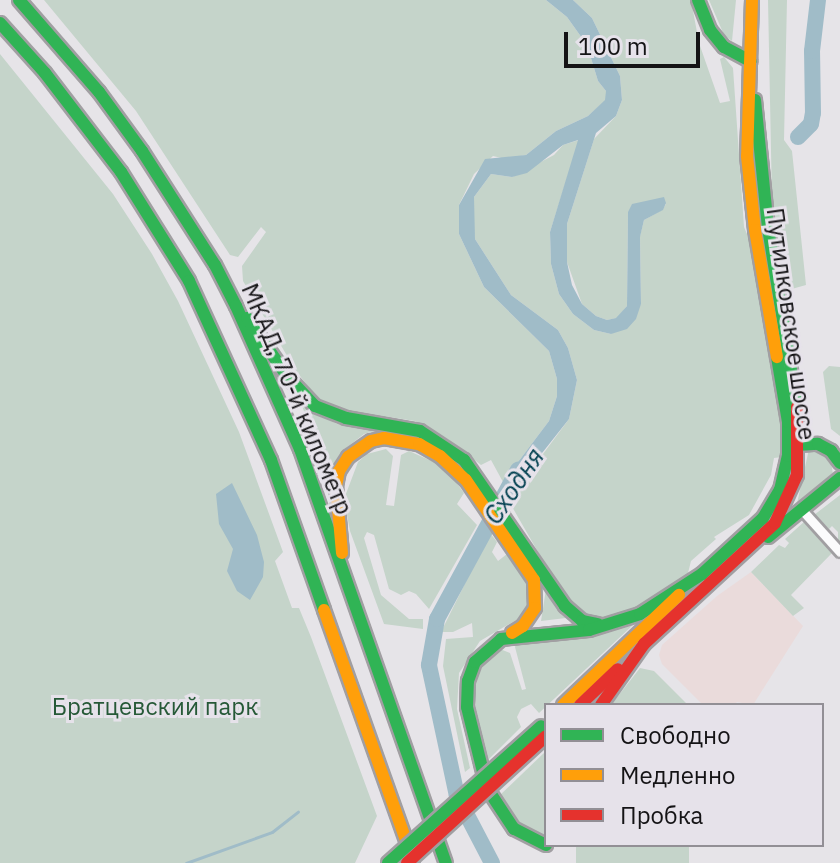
<!DOCTYPE html>
<html>
<head>
<meta charset="utf-8">
<style>
  body { margin:0 }
  #map { position:relative; width:840px; height:863px; overflow:hidden; background:#e6e4e8; font-family:"IBM Plex Sans",sans-serif }
  div>[style] { position:absolute }
  .commercial>* { inset:0; background:#eadbdb }
  .green>* { inset:0; background:#c5d4ca; transform-origin:0 0 }
  .water>* { inset:0; background:#a0bcc8 }
  .stream>* { height:3px; margin:-1.5px; padding:0 1.5px; transform-origin:1.5px; border-radius:1.5px; background:#a0bcc8 }
  .river>* { height:16px; margin:-8px; padding:0 8px; transform-origin:8px; border-radius:8px; background:#a0bcc8 }
  .roads { filter:drop-shadow(2px 0 #a19fa2) drop-shadow(-2px 0 #a19fa2) drop-shadow(0 2px #a19fa2) drop-shadow(0 -2px #a19fa2) }
  .street>* { height:9px; margin:-4.5px; padding:0 4.5px; transform-origin:4.5px; border-radius:4.5px; background:#fbfbfc }
  .fast>* { height:12px; margin:-6px; padding:0 6px; transform-origin:6px; border-radius:6px; background:#30b455 }
  .slow>* { height:12px; margin:-6px; padding:0 6px; transform-origin:6px; border-radius:6px; background:#ff9f0a }
  .jam>* { height:12px; margin:-6px; padding:0 6px; transform-origin:6px; border-radius:6px; background:#e5322d }
  .bridges { filter:drop-shadow(2px 0 #a19fa2) drop-shadow(-2px 0 #a19fa2) drop-shadow(0 2px #a19fa2) drop-shadow(0 -2px #a19fa2) }
  .fast-bridge>* { height:12px; margin:-6px; padding:0 6px; transform-origin:6px; border-radius:6px; background:#30b455 }
  .jam-bridge>* { height:12px; margin:-6px; padding:0 6px; transform-origin:6px; border-radius:6px; background:#e5322d }
  span { translate:-50% -50%; white-space:nowrap; text-align:center; line-height:1.15; -webkit-text-stroke:6px #e6e2ea; paint-order:stroke }
  .street-label { font-size:24px; color:#141315 }
  .park-label { font-size:24px; color:#265937 }
  .water-label { font-size:26px; color:#003f4f; font-style:italic }
  .legend { position:absolute; left:544px; top:703px; width:280px; height:144px; box-sizing:border-box; background:#e6e2ea; border:2px solid #928f95; margin:0; padding:10px 14px; list-style:none; font-size:24px; color:#141315 }
  .legend li { display:flex; align-items:center; gap:16px; height:40px }
  .legend b { width:40px; border:2px solid #928f95 }
  .scale { position:absolute; left:564px; top:32px; width:136px; height:36px; box-sizing:border-box; border:4px solid #141315; border-top:0; padding-left:10px; font-size:24px; line-height:28px; white-space:nowrap; color:#141315; -webkit-text-stroke:6px #e6e2ea; paint-order:stroke }
</style>
</head>
<body>
<div id="map">
  <div class="commercial">
    <i style="clip-path:polygon(751px 572px,803px 626px,753px 705px,737px 702px,734px 705px,703px 705px,662px 664px,659px 655px,662px 645px,717px 596px)"></i>
  </div>
  <div class="green">
    <i style="clip-path:polygon(44px 0,546px 0,567px 17px,587px 45px,598px 81px,606px 91px,606px 100px,588px 116px,556px 131px,526px 155px,506px 159px,493px 156px,474px 174px,459px 205px,459px 234px,484px 287px,549px 351px,557px 379px,557px 396px,549px 421px,503px 482px,491px 460px,481px 465px,449px 440px,415px 421px,350px 411px,319px 400px,296px 371px,243px 281px,242px 266px,266px 232px,261px 227px,238px 257px,230px 255px,136px 111px)"></i>
    <i style="clip-path:polygon(573px 0,691px 0,699px 43px,720px 103px,730px 101px,720px 59px,724px 57px,733px 68px,744px 227px,752px 246px,778px 384px,783px 431px,782px 457px,774px 458px,771px 475px,749px 515px,714px 537px,716px 539px,691px 561px,688px 573px,667px 591px,642px 606px,598px 619px,578px 612px,564px 597px,507px 498px,524px 472px,543px 454px,569px 419px,577px 380px,568px 348px,558px 330px,511px 295px,475px 239px,472px 222px,474px 197px,491px 174px,512px 177px,554px 155px,563px 145px,579px 140px,550px 232px,551px 264px,559px 294px,573px 314px,594px 330px,611px 334px,641px 304px,640px 236px,644px 220px,662px 210px,666px 204px,628px 212px,627px 306px,617px 318px,607px 320px,596px 316px,582px 304px,567px 262px,567px 224px,594px 139px,616px 116px,622px 100px,620px 76px,592px 18px)"></i>
    <i style="clip-path:polygon(709px 0,736px 0,732px 41px,724px 35px)"></i>
    <i style="clip-path:polygon(768px 0,787px 0,784px 140px,792px 151px,806px 285px,788px 290px,772px 201px)"></i>
    <i style="clip-path:polygon(0 54px,113px 194px,152px 254px,178px 301px,239px 432px,283px 552px,275px 561px,292px 608px,299px 608px,311px 637px,377px 816px,355px 863px,0 863px)"></i>
    <i style="clip-path:polygon(829px 366px,840px 367px,840px 436px,831px 429px,823px 372px)"></i>
    <i style="clip-path:polygon(302px 406px,337px 424px,378px 430px,364px 434px,342px 451px,330px 479px)"></i>
    <i style="clip-path:polygon(386px 449px,393px 456px,386px 505px,394px 506px,401px 455px,409px 451px,436px 463px,453px 478px,464px 493px,457px 504px,477px 525px,429px 609px,416px 594px,409px 591px,401px 595px,389px 589px,374px 535px,367px 532px,364px 538px,381px 595px,409px 619px,423px 619px,423px 629px,384px 624px,350px 531px,344px 499px,358px 462px,367px 454px)"></i>
    <i style="clip-path:polygon(809px 449px,826px 454px,831px 461px,833px 475px,796px 508px)"></i>
    <i style="clip-path:polygon(840px 495px,840px 541px,838px 544px,838px 532px,832px 526px,829px 529px,814px 515px)"></i>
    <i style="clip-path:polygon(805px 521px,833px 552px,791px 595px,804px 608px,793px 616px,751px 572px,779px 545px,785px 548px,789px 543px,785px 539px)"></i>
    <i style="clip-path:polygon(490px 533px,497px 542px,492px 552px,498px 561px,507px 554px,525px 579px,530px 591px,529px 604px,523px 616px,480px 641px,459px 673px,457px 709px,470px 768px,465px 772px,443px 666px,446px 639px,473px 637px,472px 623px,453px 632px,441px 632px)"></i>
    <i style="clip-path:polygon(546px 589px,566px 617px,566px 618px,541px 621px)"></i>
    <i style="clip-path:polygon(634px 624px,539px 713px,531px 704px,521px 709px,517px 717px,521px 727px,486px 762px,476px 718px,475px 687px,479px 672px,491px 655px,500px 649px,510px 653px,522px 690px,526px 689px,515px 647px,517px 642px,612px 631px)"></i>
    <i style="clip-path:polygon(640px 668px,654px 671px,688px 705px,611px 705px)"></i>
    <i style="clip-path:polygon(546px 751px,546px 839px,524px 827px,499px 796px)"></i>
    <i style="left:576px;top:845px;width:113px;height:18px"></i>
  </div>
  <div class="water">
    <i style="clip-path:polygon(546px 0,573px 0,592px 18px,620px 76px,622px 100px,616px 116px,596px 133px,567px 224px,567px 262px,572px 285px,582px 304px,596px 316px,607px 320px,616px 318px,627px 306px,628px 212px,632px 204px,664px 197px,666px 203px,663px 210px,644px 220px,640px 237px,641px 304px,636px 319px,627px 329px,611px 334px,594px 330px,573px 314px,559px 294px,551px 264px,550px 232px,578px 140px,563px 145px,527px 173px,512px 177px,491px 174px,474px 197px,475px 239px,511px 295px,558px 330px,568px 348px,577px 380px,569px 419px,512px 491px,503px 482px,549px 421px,557px 396px,557px 379px,549px 351px,484px 287px,459px 234px,459px 205px,485px 159px,526px 155px,556px 131px,588px 116px,605px 100px,606px 91px,598px 81px,587px 45px,567px 17px)"></i>
    <i style="clip-path:polygon(232px 483px,257px 535px,264px 562px,263px 577px,250px 600px,237px 591px,227px 571px,233px 549px,219px 524px,216px 494px)"></i>
  </div>
  <div class="stream">
    <i style="left:186px;top:863px;width:91px;rotate:-19.8deg"></i>
    <i style="left:272px;top:832px;width:33px;rotate:-38deg"></i>
  </div>
  <div class="river">
    <i style="left:798px;top:137px;width:18px;rotate:-45deg"></i>
    <i style="left:811px;top:124px;width:11px;rotate:-80deg"></i>
    <i style="left:813px;top:113px;width:62px;rotate:-90.9deg"></i>
    <i style="left:812px;top:51px;width:51px;rotate:-83.3deg"></i>
    <i style="left:492px;top:863px;width:76px;rotate:-117.6deg"></i>
    <i style="left:457px;top:796px;width:134px;rotate:-102.1deg"></i>
    <i style="left:429px;top:665px;width:47px;rotate:-80.1deg"></i>
    <i style="left:437px;top:619px;width:170px;rotate:-61.5deg"></i>
  </div>
  <div class="roads">
    <div class="street">
      <i style="left:803px;top:511px;width:55px;rotate:47.9deg"></i>
    </div>
    <div class="fast">
      <i style="left:19px;top:0;width:122px;rotate:49deg"></i>
      <i style="left:99px;top:92px;width:73px;rotate:53.9deg"></i>
      <i style="left:142px;top:151px;width:135px;rotate:57.4deg"></i>
      <i style="left:215px;top:265px;width:46px;rotate:62.9deg"></i>
      <i style="left:236px;top:306px;width:157px;rotate:65.9deg"></i>
      <i style="left:300px;top:449px;width:439px;rotate:70.6deg"></i>
      <i style="left:698px;top:0;width:32px;rotate:68deg"></i>
      <i style="left:710px;top:30px;width:22px;rotate:51deg"></i>
      <i style="left:724px;top:47px;width:30px;rotate:28deg"></i>
      <i style="left:0;top:23px;width:67px;rotate:48deg"></i>
      <i style="left:45px;top:73px;width:125px;rotate:52.5deg"></i>
      <i style="left:121px;top:172px;width:128px;rotate:58deg"></i>
      <i style="left:189px;top:281px;width:197px;rotate:65.4deg"></i>
      <i style="left:271px;top:460px;width:159px;rotate:70.5deg"></i>
      <i style="left:755px;top:100px;width:129px;rotate:84.2deg"></i>
      <i style="left:768px;top:228px;width:181px;rotate:80.8deg"></i>
      <i style="left:247px;top:318px;width:70px;rotate:55.4deg"></i>
      <i style="left:287px;top:376px;width:41px;rotate:47deg"></i>
      <i style="left:315px;top:406px;width:33px;rotate:21deg"></i>
      <i style="left:346px;top:418px;width:75px;rotate:10deg"></i>
      <i style="left:420px;top:431px;width:53px;rotate:33.4deg"></i>
      <i style="left:464px;top:460px;width:178px;rotate:55.3deg"></i>
      <i style="left:565px;top:606px;width:23px;rotate:41deg"></i>
      <i style="left:582px;top:621px;width:16px;rotate:11deg"></i>
      <i style="left:796px;top:445px;width:22px;rotate:-3deg"></i>
      <i style="left:818px;top:444px;width:15px;rotate:28deg"></i>
      <i style="left:831px;top:451px;width:15px;rotate:53deg"></i>
      <i style="left:768px;top:537px;width:93px;rotate:-39.3deg"></i>
      <i style="left:546px;top:845px;width:36px;rotate:-153deg"></i>
      <i style="left:514px;top:829px;width:49px;rotate:-123.4deg"></i>
      <i style="left:487px;top:788px;width:83px;rotate:-103.9deg"></i>
      <i style="left:467px;top:707px;width:26px;rotate:-88deg"></i>
      <i style="left:468px;top:681px;width:20px;rotate:-70deg"></i>
      <i style="left:475px;top:662px;width:35px;rotate:-41deg"></i>
      <i style="left:501px;top:639px;width:88px;rotate:-5.8deg"></i>
      <i style="left:589px;top:630px;width:53px;rotate:-17.4deg"></i>
      <i style="left:640px;top:614px;width:74px;rotate:-32.8deg"></i>
      <i style="left:702px;top:574px;width:83px;rotate:-42.6deg"></i>
      <i style="left:763px;top:518px;width:33px;rotate:-59deg"></i>
      <i style="left:780px;top:490px;width:35px;rotate:-77deg"></i>
      <i style="left:788px;top:456px;width:34px;rotate:-90deg"></i>
      <i style="left:788px;top:422px;width:66px;rotate:-99.6deg"></i>
    </div>
    <div class="slow">
      <i style="left:752px;top:0;width:156px;rotate:91.8deg"></i>
      <i style="left:747px;top:156px;width:74px;rotate:83.8deg"></i>
      <i style="left:755px;top:230px;width:129px;rotate:80.2deg"></i>
      <i style="left:342px;top:553px;width:67px;rotate:-95.1deg"></i>
      <i style="left:336px;top:486px;width:15px;rotate:-79deg"></i>
      <i style="left:339px;top:471px;width:17px;rotate:-57deg"></i>
      <i style="left:348px;top:457px;width:28px;rotate:-35deg"></i>
      <i style="left:371px;top:441px;width:13px;rotate:-13deg"></i>
      <i style="left:384px;top:438px;width:36px;rotate:10deg"></i>
      <i style="left:419px;top:444px;width:24px;rotate:30deg"></i>
      <i style="left:440px;top:456px;width:35px;rotate:43deg"></i>
      <i style="left:466px;top:480px;width:121px;rotate:55.8deg"></i>
      <i style="left:534px;top:580px;width:28px;rotate:88deg"></i>
      <i style="left:535px;top:608px;width:22px;rotate:124deg"></i>
      <i style="left:523px;top:626px;width:13px;rotate:148deg"></i>
      <i style="left:324px;top:610px;width:265px;rotate:70.4deg"></i>
      <i style="left:563px;top:705px;width:160px;rotate:-43.5deg"></i>
    </div>
    <div class="jam">
      <i style="left:580px;top:705px;width:52px;rotate:-43.5deg"></i>
      <i style="left:601px;top:705px;width:75px;rotate:-54.8deg"></i>
      <i style="left:644px;top:644px;width:178px;rotate:-42.7deg"></i>
      <i style="left:775px;top:523px;width:53px;rotate:-65.4deg"></i>
      <i style="left:797px;top:475px;width:68px;rotate:-90deg"></i>
    </div>
  </div>
  <div class="bridges">
    <div class="fast-bridge">
      <i style="left:388px;top:863px;width:205px;rotate:-41.8deg"></i>
    </div>
    <div class="jam-bridge">
      <i style="left:407px;top:863px;width:188px;rotate:-42.4deg"></i>
    </div>
  </div>
  <div class="street-label">
    <span style="left:791px;top:324px;rotate:82deg">Путилковское шоссе</span>
    <span style="left:297px;top:399px;rotate:67deg">МКАД, 70-й километр</span>
  </div>
  <div class="park-label">
    <span style="left:155px;top:707px">Братцевский парк</span>
  </div>
  <div class="water-label">
    <span style="left:514px;top:486px;rotate:-56deg">Сходня</span>
  </div>
  <ul class="legend">
  <li><b style="height:10px;background:#30b455"></b>Свободно</li>
  <li><b style="height:10px;background:#ff9f0a"></b>Медленно</li>
  <li><b style="height:10px;background:#e5322d"></b>Пробка</li>
  </ul>
  <div class="scale">100 m</div>
</div>
</body>
</html>
